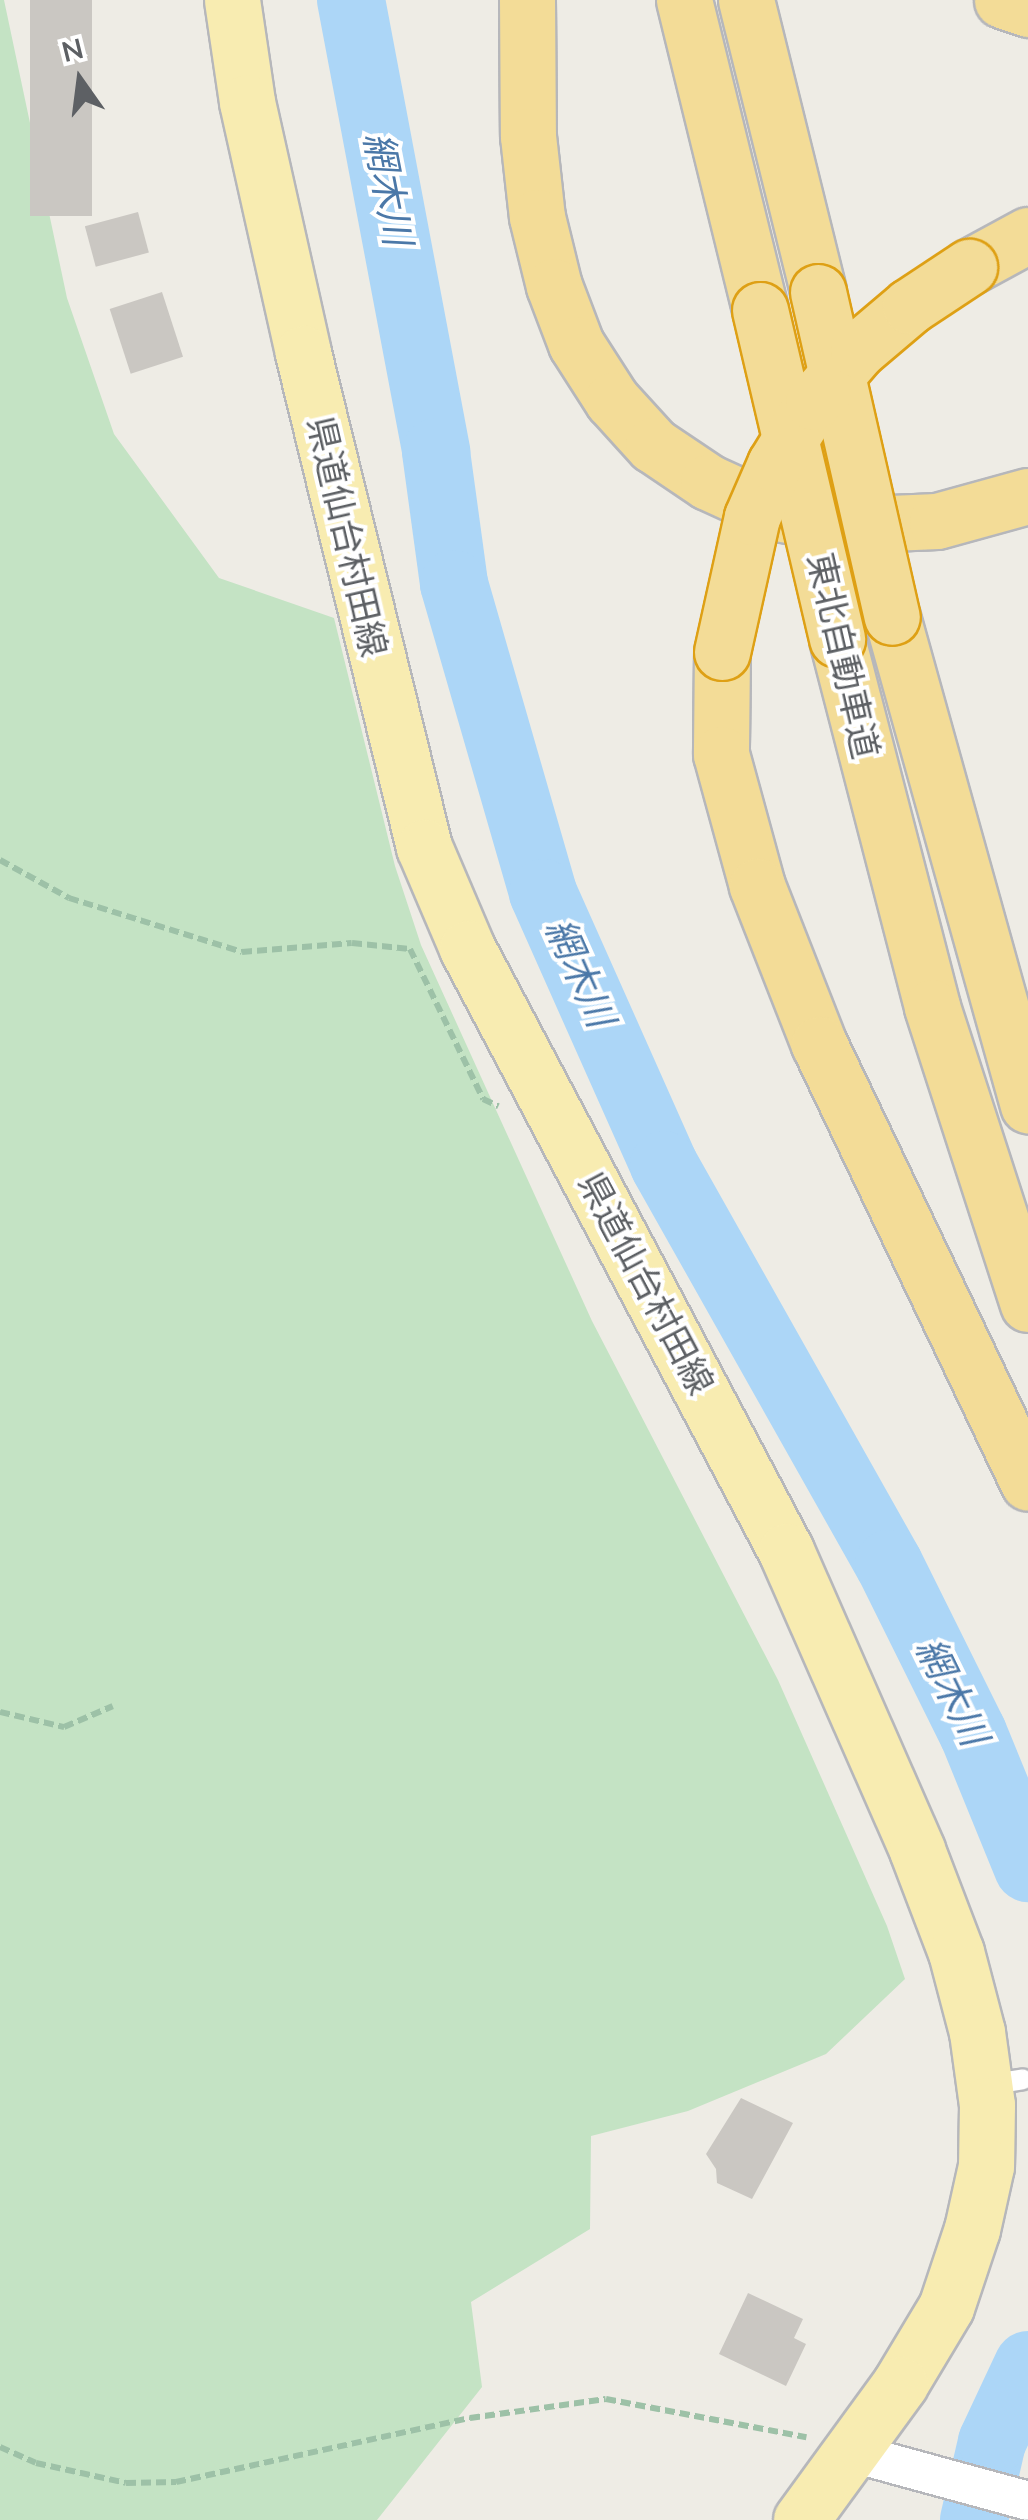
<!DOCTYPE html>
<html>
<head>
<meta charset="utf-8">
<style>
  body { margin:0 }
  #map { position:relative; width:1028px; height:2520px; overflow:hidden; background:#eeece5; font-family:"Nunito Sans","Noto Sans JP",sans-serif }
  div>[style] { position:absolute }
  .green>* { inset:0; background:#c4e3c4 }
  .river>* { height:68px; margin:-34px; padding:0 34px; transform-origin:34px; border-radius:34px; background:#acd6f7 }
  .building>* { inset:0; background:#cac7c2; transform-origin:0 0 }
  .path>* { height:6px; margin-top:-3px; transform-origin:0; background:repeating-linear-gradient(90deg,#9dc1a7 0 10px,transparent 0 15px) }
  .roads { filter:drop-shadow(2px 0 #b6b7bb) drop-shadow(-2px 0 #b6b7bb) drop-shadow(0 2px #b6b7bb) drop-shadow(0 -2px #b6b7bb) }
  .service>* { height:20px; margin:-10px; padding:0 10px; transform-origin:10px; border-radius:10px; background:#fff }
  .minor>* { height:38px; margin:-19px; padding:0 19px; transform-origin:19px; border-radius:19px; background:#fff }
  .primary>* { height:55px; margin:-27.5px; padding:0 27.5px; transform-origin:27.5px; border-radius:27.5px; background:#f8ecb1 }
  .motorway>* { height:55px; margin:-27.5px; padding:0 27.5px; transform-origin:27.5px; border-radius:27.5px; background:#f3dc97 }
  .bridges { filter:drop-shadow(2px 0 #dea015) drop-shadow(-2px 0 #dea015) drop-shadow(0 2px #dea015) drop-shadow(0 -2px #dea015) }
  .motorway-bridge>* { height:55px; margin:-27.5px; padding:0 27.5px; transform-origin:27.5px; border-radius:27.5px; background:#f3dc97 }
  span { translate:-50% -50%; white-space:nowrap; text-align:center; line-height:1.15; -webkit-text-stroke:8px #fff; paint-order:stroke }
  .street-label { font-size:35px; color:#5d6064 }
  .water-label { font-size:38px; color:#4b78a8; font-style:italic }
  .north { position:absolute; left:30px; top:30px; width:100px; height:100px; -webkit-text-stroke:8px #fff; paint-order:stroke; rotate:346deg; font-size:28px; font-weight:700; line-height:40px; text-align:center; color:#5d6064 }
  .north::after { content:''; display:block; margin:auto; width:35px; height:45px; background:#5d6064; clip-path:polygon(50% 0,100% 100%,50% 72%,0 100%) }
</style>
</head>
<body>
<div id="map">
  <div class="green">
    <i style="clip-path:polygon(0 0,4px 0,67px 298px,114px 434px,219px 578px,334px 618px,395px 866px,421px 945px,592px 1321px,778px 1680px,887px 1926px,905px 1979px,826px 2054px,688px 2111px,591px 2136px,590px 2229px,471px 2302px,482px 2387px,377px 2520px,0 2520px)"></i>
  </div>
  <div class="river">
    <i style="left:351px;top:0;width:460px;rotate:79.3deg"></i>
    <i style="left:436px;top:452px;width:133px;rotate:82.2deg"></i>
    <i style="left:454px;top:584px;width:322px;rotate:73.9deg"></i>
    <i style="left:543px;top:893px;width:298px;rotate:66deg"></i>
    <i style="left:664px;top:1165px;width:458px;rotate:60.6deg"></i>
    <i style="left:889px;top:1564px;width:189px;rotate:63.6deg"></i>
    <i style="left:973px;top:1733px;width:146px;rotate:67.8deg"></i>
    <i style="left:974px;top:2520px;width:80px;rotate:-77deg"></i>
    <i style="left:992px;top:2442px;width:85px;rotate:-64.9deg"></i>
  </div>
  <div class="building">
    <i style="left:30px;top:0;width:62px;height:216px"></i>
    <i style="left:138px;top:212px;width:42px;height:55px;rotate:75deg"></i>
    <i style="left:162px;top:292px;width:68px;height:55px;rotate:72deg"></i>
    <i style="clip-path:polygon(741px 2098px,793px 2123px,752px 2199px,717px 2183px,716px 2169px,706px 2154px)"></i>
    <i style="clip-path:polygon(748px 2293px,803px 2319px,794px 2338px,806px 2344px,786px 2386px,719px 2354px)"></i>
  </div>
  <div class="path">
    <i style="left:0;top:860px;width:79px;rotate:28.8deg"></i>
    <i style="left:69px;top:898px;width:181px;rotate:17.3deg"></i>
    <i style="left:242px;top:952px;width:110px;rotate:-4.7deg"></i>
    <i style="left:352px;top:943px;width:58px;rotate:5.9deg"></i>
    <i style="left:410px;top:949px;width:167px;rotate:64deg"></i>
    <i style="left:483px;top:1099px;width:17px;rotate:25deg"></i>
    <i style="left:0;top:1712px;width:66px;rotate:13.2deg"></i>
    <i style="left:64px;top:1727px;width:53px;rotate:-23.2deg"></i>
    <i style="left:0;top:2447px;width:39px;rotate:24deg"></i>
    <i style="left:36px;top:2463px;width:92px;rotate:12.5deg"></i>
    <i style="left:126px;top:2483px;width:50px;rotate:-1.1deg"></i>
    <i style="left:176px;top:2482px;width:301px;rotate:-12.3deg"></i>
    <i style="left:470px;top:2418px;width:137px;rotate:-8deg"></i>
    <i style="left:606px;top:2399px;width:204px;rotate:10.8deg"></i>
  </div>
  <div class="roads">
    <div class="service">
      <i style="left:987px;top:2085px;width:36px;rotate:-9deg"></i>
    </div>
    <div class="minor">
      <i style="left:853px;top:2453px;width:181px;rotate:15.3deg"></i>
    </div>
    <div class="primary">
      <i style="left:232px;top:0;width:103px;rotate:81.6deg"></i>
      <i style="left:247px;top:102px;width:257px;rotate:77.4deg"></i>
      <i style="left:303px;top:353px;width:509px;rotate:76.24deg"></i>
      <i style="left:424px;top:847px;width:110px;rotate:66.9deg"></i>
      <i style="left:467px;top:948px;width:682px;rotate:62.12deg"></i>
      <i style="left:786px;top:1551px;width:326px;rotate:66.3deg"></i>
      <i style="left:917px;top:1850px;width:109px;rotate:69.1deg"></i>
      <i style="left:956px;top:1952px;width:83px;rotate:75.3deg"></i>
      <i style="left:977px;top:2032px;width:74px;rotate:82.2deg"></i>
      <i style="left:987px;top:2105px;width:61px;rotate:90.9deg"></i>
      <i style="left:986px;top:2166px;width:65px;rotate:102.5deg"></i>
      <i style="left:972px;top:2229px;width:82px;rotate:108.4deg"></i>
      <i style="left:946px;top:2307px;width:90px;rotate:120.9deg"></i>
      <i style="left:900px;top:2384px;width:168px;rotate:126.1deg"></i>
    </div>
    <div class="motorway">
      <i style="left:527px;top:0;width:136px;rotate:89.6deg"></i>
      <i style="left:528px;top:136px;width:81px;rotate:83.7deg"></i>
      <i style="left:537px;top:217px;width:71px;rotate:76.2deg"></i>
      <i style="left:554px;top:286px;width:62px;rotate:69.2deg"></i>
      <i style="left:576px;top:344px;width:67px;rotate:57.3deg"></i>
      <i style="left:612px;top:400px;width:61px;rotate:47.7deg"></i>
      <i style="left:653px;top:445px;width:66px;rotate:33.9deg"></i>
      <i style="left:708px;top:482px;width:75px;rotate:24.5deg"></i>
      <i style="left:776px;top:513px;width:69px;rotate:10deg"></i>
      <i style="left:844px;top:525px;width:93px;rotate:-2.5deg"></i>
      <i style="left:937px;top:521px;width:94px;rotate:-15.4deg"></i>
      <i style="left:684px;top:0;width:319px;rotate:76.2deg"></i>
      <i style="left:746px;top:0;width:301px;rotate:76.1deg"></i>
      <i style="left:1002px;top:0;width:28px;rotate:19deg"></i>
      <i style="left:969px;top:267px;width:67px;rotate:-28.5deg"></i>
      <i style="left:892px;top:617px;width:507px;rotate:74.43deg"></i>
      <i style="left:837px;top:639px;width:380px;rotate:75.5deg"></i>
      <i style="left:932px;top:1007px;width:312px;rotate:72.1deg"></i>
      <i style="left:722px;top:652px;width:102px;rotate:90.6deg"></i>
      <i style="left:721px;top:754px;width:137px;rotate:74.7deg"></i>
      <i style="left:757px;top:886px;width:170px;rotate:68.6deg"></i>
      <i style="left:819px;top:1044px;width:486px;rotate:64.5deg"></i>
    </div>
  </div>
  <div class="bridges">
    <div class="motorway-bridge">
      <i style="left:818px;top:292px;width:333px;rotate:77.2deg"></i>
      <i style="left:760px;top:310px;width:338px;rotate:76.8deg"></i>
      <i style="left:722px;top:652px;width:138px;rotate:-77.5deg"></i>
      <i style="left:752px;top:517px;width:58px;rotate:-66.5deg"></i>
      <i style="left:775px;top:464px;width:73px;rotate:-58.5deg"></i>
      <i style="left:813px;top:402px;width:69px;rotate:-49.1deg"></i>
      <i style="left:858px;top:350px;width:68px;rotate:-40.2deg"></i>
      <i style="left:910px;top:306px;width:71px;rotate:-33.5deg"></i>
    </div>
  </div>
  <div class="street-label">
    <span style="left:346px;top:537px;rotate:77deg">県道仙台村田線</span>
    <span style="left:842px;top:656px;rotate:77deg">東北自動車道</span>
    <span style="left:645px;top:1284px;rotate:62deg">県道仙台村田線</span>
  </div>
  <div class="water-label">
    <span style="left:387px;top:189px;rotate:79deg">網木川</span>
    <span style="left:579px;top:973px;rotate:66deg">網木川</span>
    <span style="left:951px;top:1692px;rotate:64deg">網木川</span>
  </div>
  <div class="north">N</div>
</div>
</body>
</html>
